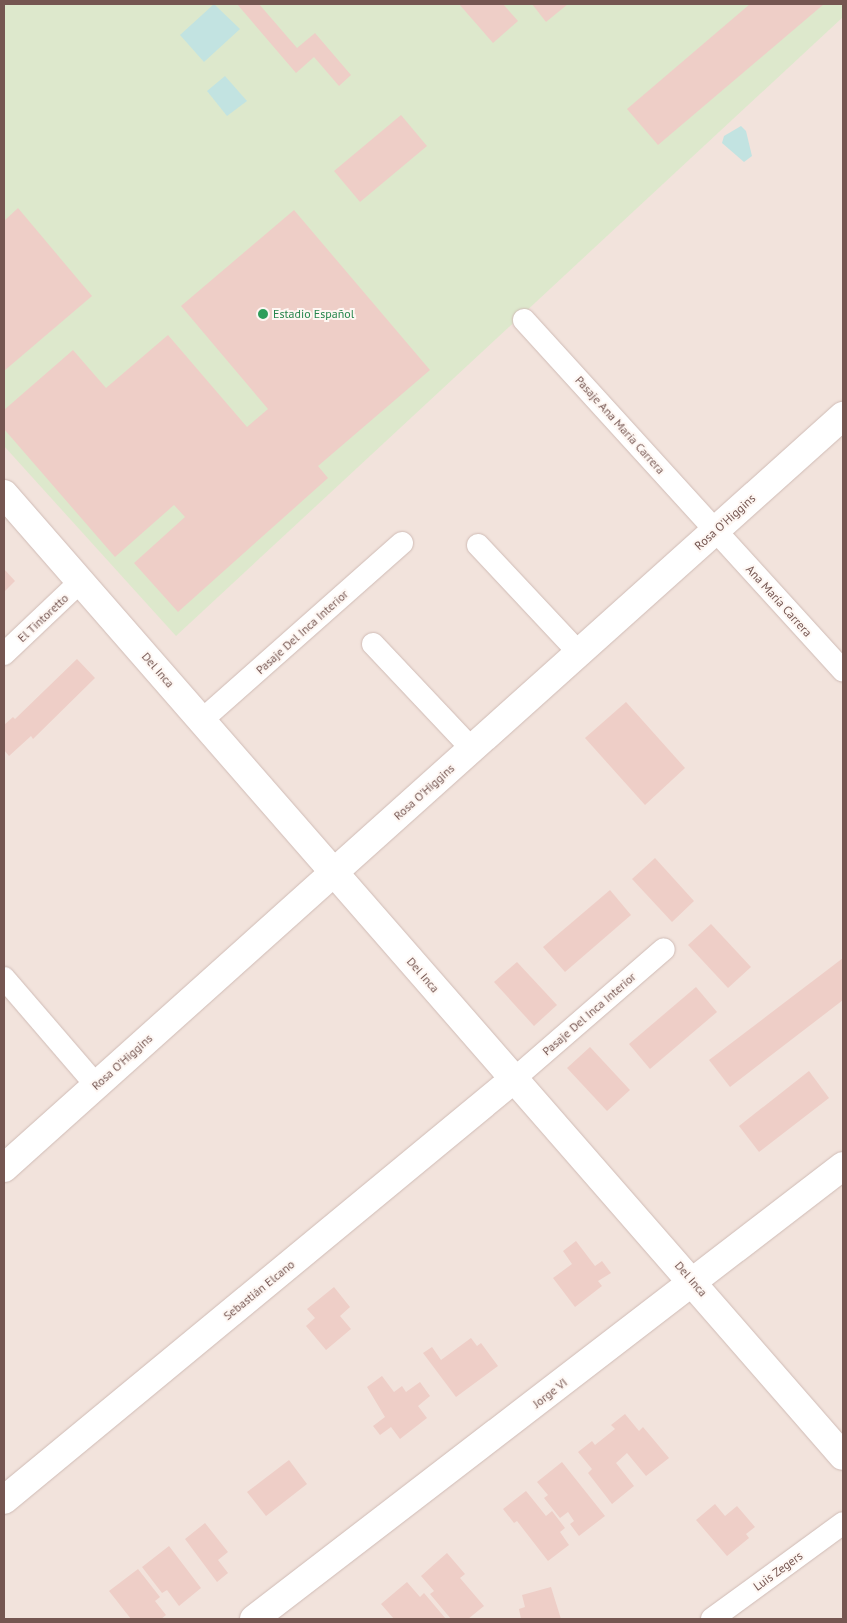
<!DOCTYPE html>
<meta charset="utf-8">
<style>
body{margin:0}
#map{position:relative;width:847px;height:1623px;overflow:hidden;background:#fbf2ed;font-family:"PT Sans",sans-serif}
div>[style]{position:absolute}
.residential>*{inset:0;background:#f2e3dc}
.green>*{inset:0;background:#dde8cc}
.water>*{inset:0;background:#c2e3e1}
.building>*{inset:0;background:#eecec7}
.roads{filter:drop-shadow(0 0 1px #cfbbb5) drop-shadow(0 0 1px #cfbbb5)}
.street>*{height:22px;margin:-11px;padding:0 11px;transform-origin:11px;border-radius:11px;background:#fff}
.secondary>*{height:28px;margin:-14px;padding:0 14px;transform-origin:14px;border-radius:14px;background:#fff}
.dots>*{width:14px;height:14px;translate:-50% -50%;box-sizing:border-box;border:2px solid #fef7f3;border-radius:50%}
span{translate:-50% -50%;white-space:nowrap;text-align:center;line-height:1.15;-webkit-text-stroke:4px #fef7f3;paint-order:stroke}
.leisure-label{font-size:12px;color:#27864d}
.left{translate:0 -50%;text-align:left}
.street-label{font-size:12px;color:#755651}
.frame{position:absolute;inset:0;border:5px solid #755651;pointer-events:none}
</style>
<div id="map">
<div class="residential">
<div style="clip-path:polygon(4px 4px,843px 4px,843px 1619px,4px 1619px)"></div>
</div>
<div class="green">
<div style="clip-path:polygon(4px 4px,843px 4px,843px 17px,176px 636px,4px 446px)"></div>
</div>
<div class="water">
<div style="clip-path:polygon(214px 4px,240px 29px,204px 62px,180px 35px)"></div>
<div style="clip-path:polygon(225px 76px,247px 101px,227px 116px,207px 91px)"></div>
<div style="clip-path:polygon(741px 126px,746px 131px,752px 156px,744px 162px,722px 143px,724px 136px)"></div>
</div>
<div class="building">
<div style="clip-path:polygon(237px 4px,259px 4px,297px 48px,315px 33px,351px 75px,339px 86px,314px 57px,296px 73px)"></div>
<div style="clip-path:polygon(459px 4px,503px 4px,518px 21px,493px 43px)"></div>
<div style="clip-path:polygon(532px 4px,568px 4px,546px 22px)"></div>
<div style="clip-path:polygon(750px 4px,824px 4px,658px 145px,627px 109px)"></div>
<div style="clip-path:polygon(401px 115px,427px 146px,360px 202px,334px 171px)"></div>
<div style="clip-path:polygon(18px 208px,92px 296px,4px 371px,4px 221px)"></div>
<div style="clip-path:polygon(294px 210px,430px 370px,318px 466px,328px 478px,178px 612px,134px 563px,185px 517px,174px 505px,115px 557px,4px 429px,4px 410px,73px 350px,106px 388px,168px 335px,247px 427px,268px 409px,181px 306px)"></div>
<div style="clip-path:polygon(4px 569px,15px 581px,4px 592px)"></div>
<div style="clip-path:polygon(77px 659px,95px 678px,33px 739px,31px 736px,9px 756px,4px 750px,4px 725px,13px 717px,15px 719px)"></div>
<div style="clip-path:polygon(626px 702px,685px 768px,645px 805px,585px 738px)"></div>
<div style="clip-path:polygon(655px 858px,694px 901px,672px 922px,632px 879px)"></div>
<div style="clip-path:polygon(610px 890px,631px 915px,565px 972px,543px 947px)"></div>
<div style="clip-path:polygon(711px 924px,751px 967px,728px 988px,688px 945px)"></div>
<div style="clip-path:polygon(843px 958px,843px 1000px,730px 1087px,709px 1060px)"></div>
<div style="clip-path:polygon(517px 962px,557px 1005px,534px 1026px,494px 982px)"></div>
<div style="clip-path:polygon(696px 987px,717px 1012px,650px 1069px,629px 1044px)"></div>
<div style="clip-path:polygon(590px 1047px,630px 1090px,607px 1111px,567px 1068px)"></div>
<div style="clip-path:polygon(809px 1071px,829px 1098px,759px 1152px,739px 1126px)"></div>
<div style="clip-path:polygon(576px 1241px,595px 1266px,602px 1261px,611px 1273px,598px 1281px,602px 1286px,575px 1307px,553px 1278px,572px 1264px,563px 1251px)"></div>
<div style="clip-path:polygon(334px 1287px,350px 1307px,340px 1316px,351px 1329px,326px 1350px,306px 1326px,315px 1318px,307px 1309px)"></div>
<div style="clip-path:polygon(471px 1338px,477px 1346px,481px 1343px,498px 1366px,456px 1397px,423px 1353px,432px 1347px,441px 1360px)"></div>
<div style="clip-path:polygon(382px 1376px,394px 1392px,402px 1386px,406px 1392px,420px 1382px,430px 1396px,418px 1406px,427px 1418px,400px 1439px,391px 1427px,380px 1435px,373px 1426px,385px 1417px,367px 1387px)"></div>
<div style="clip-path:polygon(625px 1414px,639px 1431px,643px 1427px,669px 1458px,646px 1476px,627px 1453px,616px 1463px,634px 1486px,612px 1504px,588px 1473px,592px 1469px,578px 1452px,592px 1441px,595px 1445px,615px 1429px,611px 1425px)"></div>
<div style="clip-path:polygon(289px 1460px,307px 1484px,266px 1516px,247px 1492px)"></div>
<div style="clip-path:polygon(562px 1462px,605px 1516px,579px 1536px,570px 1524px,574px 1521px,568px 1512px,560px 1518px,544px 1498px,548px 1495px,537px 1482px)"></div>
<div style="clip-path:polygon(526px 1491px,546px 1516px,552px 1511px,565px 1528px,560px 1532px,569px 1545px,548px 1561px,517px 1521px,514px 1523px,503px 1509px)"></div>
<div style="clip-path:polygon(715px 1504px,725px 1516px,737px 1506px,755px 1527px,746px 1534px,749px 1538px,727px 1556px,696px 1520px)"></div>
<div style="clip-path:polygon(205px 1523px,228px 1552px,218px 1560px,228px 1573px,217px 1582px,185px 1539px)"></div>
<div style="clip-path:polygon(169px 1546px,201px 1588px,179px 1606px,167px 1590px,162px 1593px,142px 1567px)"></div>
<div style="clip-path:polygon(447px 1553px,465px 1574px,460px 1578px,484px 1606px,468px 1619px,451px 1619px,430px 1594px,434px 1591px,421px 1576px)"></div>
<div style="clip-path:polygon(138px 1569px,160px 1597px,155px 1601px,166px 1615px,161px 1619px,131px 1619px,109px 1591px)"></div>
<div style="clip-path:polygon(407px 1582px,420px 1597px,424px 1593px,446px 1619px,394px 1619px,381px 1604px)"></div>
<div style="clip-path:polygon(551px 1587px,561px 1619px,521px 1619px,519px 1609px,525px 1607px,522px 1595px)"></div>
</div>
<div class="roads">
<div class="street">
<div style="left:524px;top:320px;width:474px;rotate:47.7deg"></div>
<div style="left:478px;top:545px;width:148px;rotate:46.9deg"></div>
<div style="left:373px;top:644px;width:144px;rotate:46.7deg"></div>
<div style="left:4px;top:654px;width:106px;rotate:-43.5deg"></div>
<div style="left:202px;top:720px;width:267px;rotate:-41.5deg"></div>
<div style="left:4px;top:978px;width:141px;rotate:49.3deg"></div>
<div style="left:514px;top:1079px;width:198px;rotate:-40.9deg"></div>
<div style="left:712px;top:1619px;width:162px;rotate:-36.2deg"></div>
</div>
<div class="secondary">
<div style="left:4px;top:494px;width:1276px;rotate:48.91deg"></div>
<div style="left:4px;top:1168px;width:1127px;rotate:-41.87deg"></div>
<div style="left:4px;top:1500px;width:661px;rotate:-39.54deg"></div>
<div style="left:254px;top:1619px;width:743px;rotate:-37.56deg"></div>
</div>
</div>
<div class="dots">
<div style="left:263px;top:314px;background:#2e9e5b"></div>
</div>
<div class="leisure-label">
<span class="left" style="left:273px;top:314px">Estadio Español</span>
</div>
<div class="street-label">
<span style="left:620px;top:425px;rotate:48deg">Pasaje Ana María Carrera</span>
<span style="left:725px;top:522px;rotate:-42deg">Rosa O'Higgins</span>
<span style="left:779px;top:601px;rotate:48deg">Ana María Carrera</span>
<span style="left:43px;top:618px;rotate:-43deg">El Tintoretto</span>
<span style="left:302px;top:632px;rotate:-42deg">Pasaje Del Inca Interior</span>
<span style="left:158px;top:670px;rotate:49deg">Del Inca</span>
<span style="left:424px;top:792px;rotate:-42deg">Rosa O'Higgins</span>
<span style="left:423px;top:975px;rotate:49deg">Del Inca</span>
<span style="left:589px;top:1014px;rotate:-41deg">Pasaje Del Inca Interior</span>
<span style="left:122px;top:1062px;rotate:-42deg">Rosa O'Higgins</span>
<span style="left:691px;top:1279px;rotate:49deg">Del Inca</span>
<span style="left:259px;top:1290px;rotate:-39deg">Sebastián Elcano</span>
<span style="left:550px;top:1393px;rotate:-38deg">Jorge VI</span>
<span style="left:778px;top:1571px;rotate:-36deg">Luis Zegers</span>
</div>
<div class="frame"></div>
</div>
